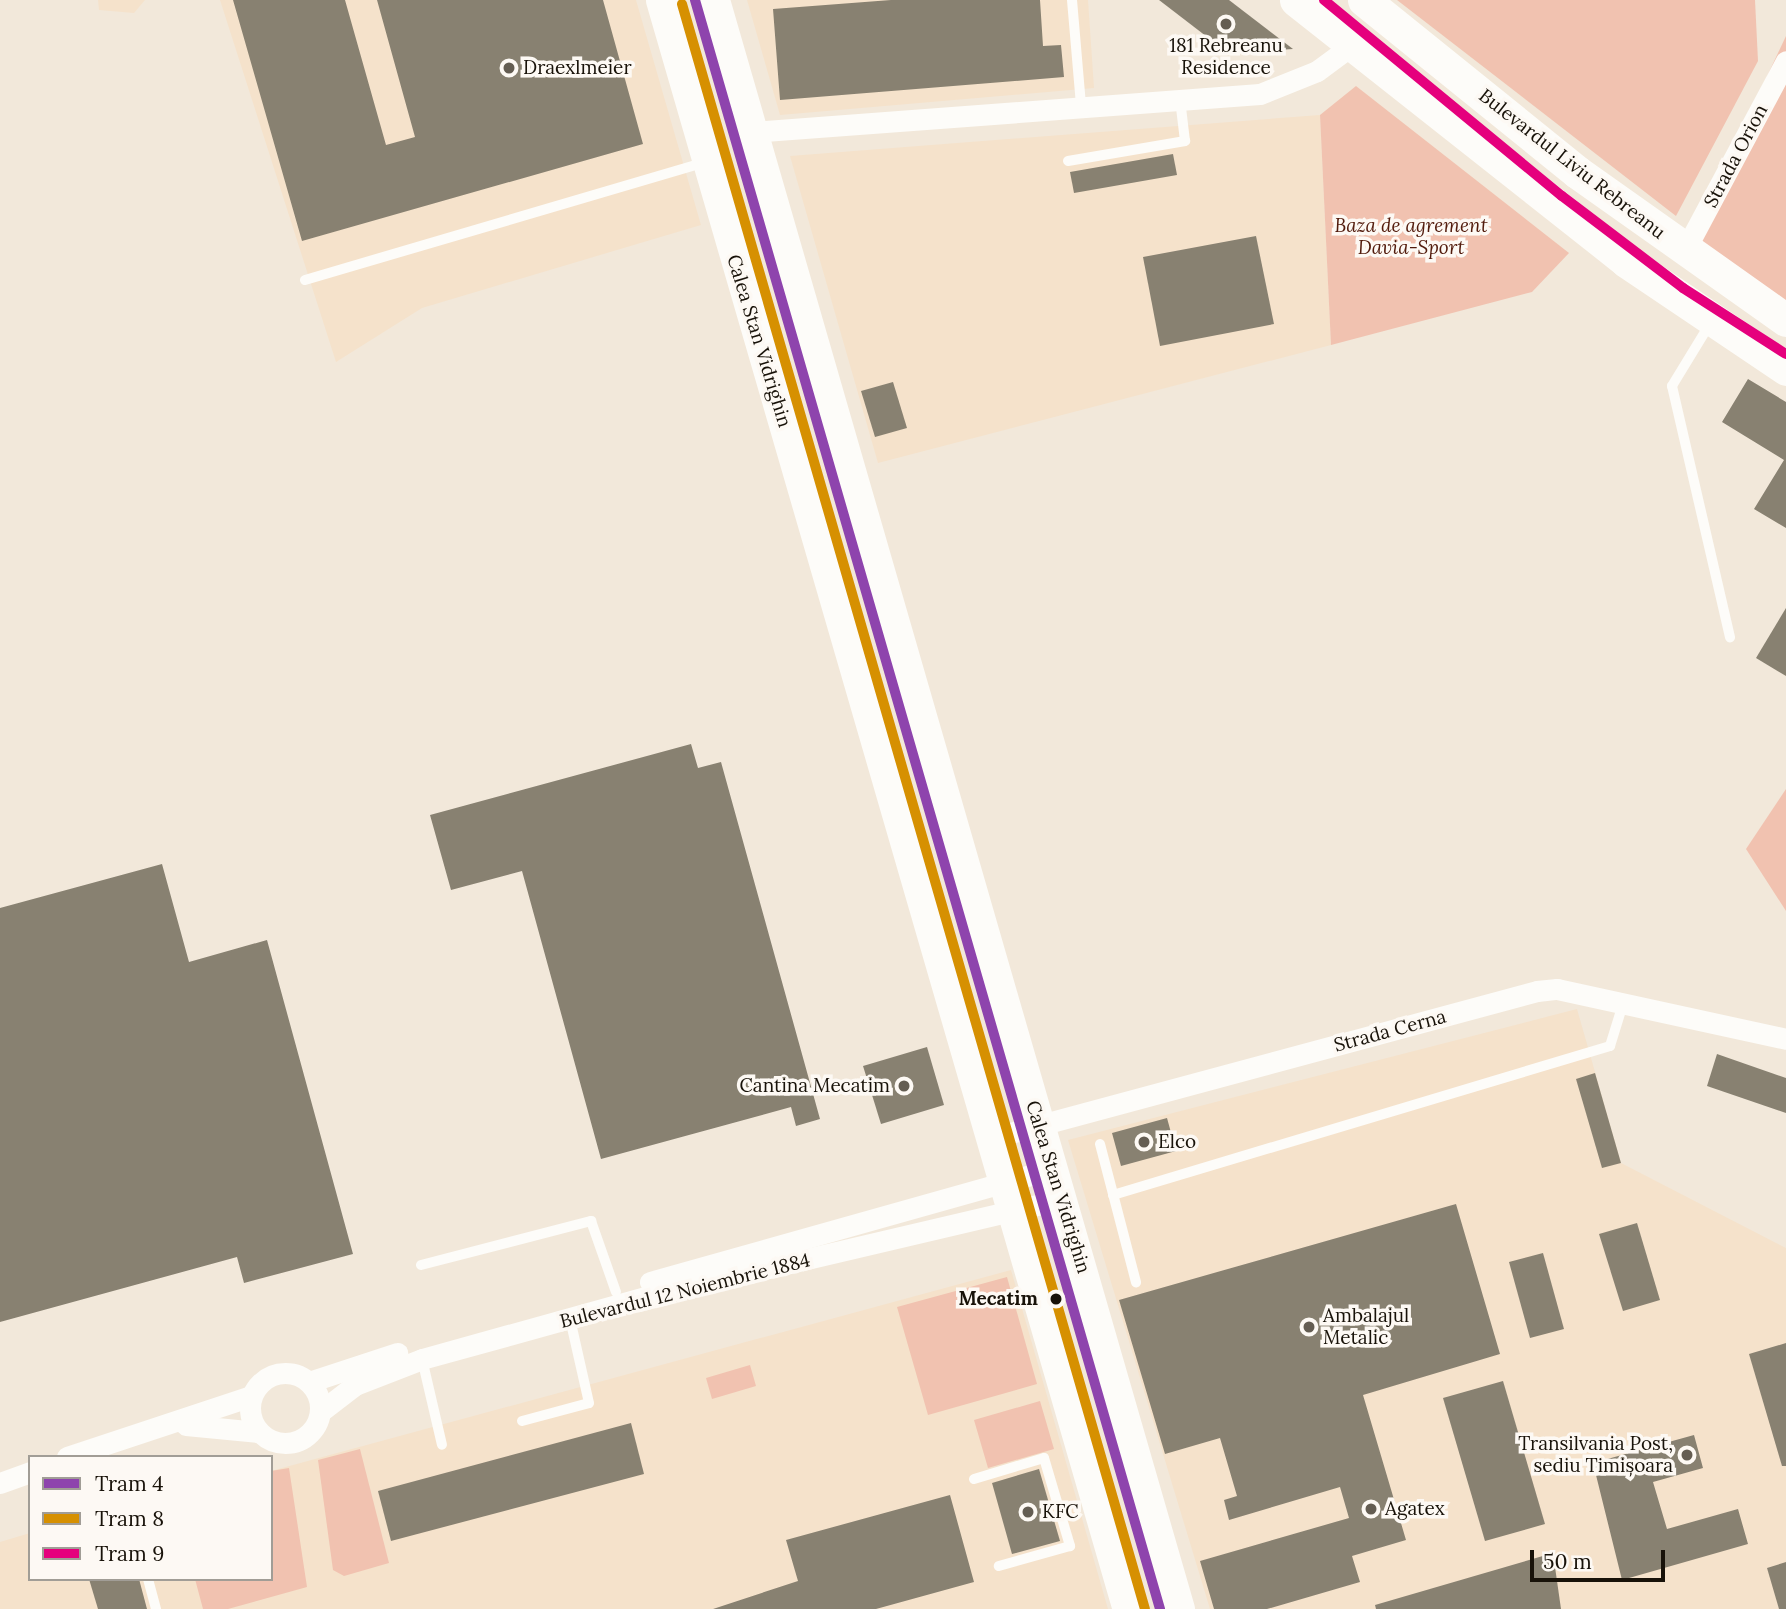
<!DOCTYPE html>
<meta charset="utf-8">
<style>
body{margin:0}
#map{position:relative;width:1786px;height:1609px;overflow:hidden;background:#f2e8da;font-family:Lora,serif}
div>[style]{position:absolute}
.built>*{inset:0;background:#f5e2cb}
.green>*{inset:0;background:#f1c2b0}
.building>*{inset:0;background:#888171}
.service>*{height:10px;margin:-5px;padding:0 5px;transform-origin:5px;border-radius:5px;background:#fdfcf9}
.minor>*{height:21px;margin:-10.5px;padding:0 10.5px;transform-origin:10.5px;border-radius:10.5px;background:#fdfcf9}
.minor>.ring{margin:-10.5px;padding:0;box-sizing:content-box;background:none;border:21px solid #fdfcf9;border-radius:50%}
.primary>*{height:33px;margin:-16.5px;padding:0 16.5px;transform-origin:16.5px;border-radius:16.5px;background:#fdfcf9}
.tram-1>*{height:10px;margin:-5px;padding:0 5px;transform-origin:5px;border-radius:5px;background:#8e44ad}
.tram-2>*{height:10px;margin:-5px;padding:0 5px;transform-origin:5px;border-radius:5px;background:#d69001}
.tram-3>*{height:10px;margin:-5px;padding:0 5px;transform-origin:5px;border-radius:5px;background:#e5007d}
.dots>*{width:19px;height:19px;translate:-50% -50%;box-sizing:border-box;border:4px solid #fdf9f4;border-radius:50%}
span{translate:-50% -50%;white-space:nowrap;text-align:center;line-height:1.15;-webkit-text-stroke:7px #fdf9f4;paint-order:stroke}
.poi-label{font-size:19px;color:#181209}
.left{translate:0 -50%;text-align:left}
.right{translate:-100% -50%;text-align:right}
.street-label{font-size:19px;color:#181209}
.park-label{font-size:19px;color:#521b0c;font-style:italic}
.stop-label{font-size:19px;color:#181209;font-weight:700}
.legend{position:absolute;left:28px;top:1455px;width:245px;height:126px;box-sizing:border-box;background:#fdf9f4;border:2px solid #a19d96;margin:0;padding:9px 12px;list-style:none;font-size:21px;color:#181209}
.legend li{display:flex;align-items:center;gap:14px;height:35px}
.legend b{width:35px;border:2px solid #a19d96}
.scale{position:absolute;left:1530px;top:1550px;width:135px;height:32px;box-sizing:border-box;border:4px solid #181209;border-top:0;padding-left:9px;font-size:21px;line-height:24px;white-space:nowrap;color:#181209;-webkit-text-stroke:5px #fdf9f4;paint-order:stroke}
</style>
<div id="map">
<div class="built">
<div style="clip-path:polygon(98px 0,145px 0,134px 13px,99px 10px)"></div>
<div style="clip-path:polygon(220px 0,636px 0,701px 225px,422px 308px,336px 362px)"></div>
<div style="clip-path:polygon(747px 0,1088px 0,1094px 88px,780px 115px)"></div>
<div style="clip-path:polygon(1320px 115px,1331px 345px,878px 463px,790px 156px)"></div>
<div style="clip-path:polygon(1577px 1009px,1621px 1163px,1786px 1248px,1786px 1609px,1210px 1609px,1068px 1140px)"></div>
<div style="clip-path:polygon(1011px 1270px,1108px 1609px,0 1609px,0 1542px,30px 1533px,30px 1579px,271px 1579px,271px 1471px)"></div>
</div>
<div class="green">
<div style="clip-path:polygon(1397px 0,1755px 0,1758px 61px,1676px 216px)"></div>
<div style="clip-path:polygon(1786px 36px,1786px 305px,1685px 250px)"></div>
<div style="clip-path:polygon(1356px 86px,1569px 253px,1532px 292px,1331px 345px,1320px 115px)"></div>
<div style="clip-path:polygon(1786px 789px,1786px 911px,1746px 849px)"></div>
<div style="clip-path:polygon(1007px 1277px,1037px 1384px,928px 1415px,897px 1307px)"></div>
<div style="clip-path:polygon(750px 1365px,756px 1386px,712px 1399px,706px 1378px)"></div>
<div style="clip-path:polygon(1040px 1401px,1054px 1449px,988px 1468px,974px 1420px)"></div>
<div style="clip-path:polygon(360px 1449px,389px 1563px,344px 1576px,333px 1570px,318px 1460px)"></div>
<div style="clip-path:polygon(289px 1468px,307px 1587px,228px 1609px,203px 1609px,195px 1579px,271px 1579px,271px 1471px)"></div>
</div>
<div class="building">
<div style="clip-path:polygon(233px 0,345px 0,386px 145px,415px 137px,377px 0,603px 0,643px 144px,302px 241px)"></div>
<div style="clip-path:polygon(891px 0,1040px 0,1043px 46px,1061px 45px,1064px 77px,780px 100px,773px 9px)"></div>
<div style="clip-path:polygon(1159px 0,1229px 0,1293px 49px,1228px 53px)"></div>
<div style="clip-path:polygon(1173px 154px,1177px 175px,1074px 193px,1070px 172px)"></div>
<div style="clip-path:polygon(1256px 236px,1274px 324px,1160px 346px,1143px 257px)"></div>
<div style="clip-path:polygon(1748px 379px,1786px 402px,1786px 528px,1754px 509px,1784px 460px,1722px 422px)"></div>
<div style="clip-path:polygon(893px 382px,907px 428px,875px 437px,861px 391px)"></div>
<div style="clip-path:polygon(1786px 608px,1786px 676px,1756px 658px)"></div>
<div style="clip-path:polygon(691px 744px,698px 768px,721px 762px,820px 1119px,796px 1126px,791px 1107px,601px 1159px,522px 871px,451px 890px,430px 815px)"></div>
<div style="clip-path:polygon(162px 864px,189px 962px,267px 940px,353px 1254px,244px 1283px,237px 1257px,0 1322px,0 908px)"></div>
<div style="clip-path:polygon(927px 1047px,944px 1105px,881px 1124px,863px 1066px)"></div>
<div style="clip-path:polygon(1717px 1054px,1786px 1078px,1786px 1113px,1707px 1086px)"></div>
<div style="clip-path:polygon(1595px 1073px,1621px 1163px,1602px 1168px,1576px 1079px)"></div>
<div style="clip-path:polygon(1167px 1118px,1176px 1151px,1121px 1166px,1112px 1133px)"></div>
<div style="clip-path:polygon(1456px 1204px,1500px 1354px,1363px 1395px,1406px 1540px,1352px 1556px,1360px 1582px,1267px 1609px,1214px 1609px,1200px 1561px,1349px 1518px,1340px 1487px,1229px 1520px,1224px 1500px,1237px 1496px,1220px 1438px,1165px 1454px,1119px 1300px)"></div>
<div style="clip-path:polygon(1637px 1223px,1660px 1300px,1623px 1311px,1599px 1234px)"></div>
<div style="clip-path:polygon(1543px 1253px,1564px 1329px,1530px 1338px,1509px 1262px)"></div>
<div style="clip-path:polygon(1786px 1343px,1786px 1466px,1782px 1466px,1749px 1354px)"></div>
<div style="clip-path:polygon(1503px 1381px,1545px 1524px,1485px 1541px,1443px 1398px)"></div>
<div style="clip-path:polygon(631px 1423px,644px 1474px,391px 1541px,378px 1491px)"></div>
<div style="clip-path:polygon(1694px 1435px,1703px 1468px,1653px 1482px,1667px 1529px,1738px 1509px,1748px 1544px,1622px 1580px,1593px 1463px)"></div>
<div style="clip-path:polygon(1039px 1469px,1060px 1541px,1012px 1554px,992px 1483px)"></div>
<div style="clip-path:polygon(950px 1495px,974px 1582px,876px 1609px,713px 1609px,798px 1581px,786px 1540px)"></div>
<div style="clip-path:polygon(1553px 1553px,1561px 1609px,1376px 1609px,1375px 1605px)"></div>
<div style="clip-path:polygon(1786px 1562px,1786px 1609px,1779px 1609px,1767px 1568px)"></div>
<div style="clip-path:polygon(89px 1579px,139px 1579px,147px 1609px,98px 1609px)"></div>
</div>
<div class="service">
<div style="left:1072px;top:0;width:106px;rotate:85.1deg"></div>
<div style="left:1068px;top:161px;width:119px;rotate:-9.7deg"></div>
<div style="left:1185px;top:141px;width:42px;rotate:-96.8deg"></div>
<div style="left:305px;top:280px;width:417px;rotate:-16.4deg"></div>
<div style="left:1711px;top:322px;width:75px;rotate:121.4deg"></div>
<div style="left:1672px;top:386px;width:258px;rotate:77deg"></div>
<div style="left:1100px;top:1144px;width:143px;rotate:75.4deg"></div>
<div style="left:1113px;top:1195px;width:519px;rotate:-16.69deg"></div>
<div style="left:1610px;top:1046px;width:44px;rotate:-72.8deg"></div>
<div style="left:421px;top:1265px;width:176px;rotate:-14.5deg"></div>
<div style="left:591px;top:1221px;width:75px;rotate:70.6deg"></div>
<div style="left:422px;top:1359px;width:88px;rotate:76.9deg"></div>
<div style="left:522px;top:1421px;width:69px;rotate:-15deg"></div>
<div style="left:589px;top:1403px;width:86px;rotate:-102.7deg"></div>
<div style="left:974px;top:1479px;width:73px;rotate:-16.7deg"></div>
<div style="left:1044px;top:1458px;width:92px;rotate:73.5deg"></div>
<div style="left:1070px;top:1546px;width:74px;rotate:164.3deg"></div>
<div style="left:148px;top:1579px;width:31px;rotate:75deg"></div>
</div>
<div class="minor">
<div style="left:752px;top:132px;width:509px;rotate:-4.28deg"></div>
<div style="left:1260px;top:94px;width:61px;rotate:-22deg"></div>
<div style="left:1317px;top:71px;width:47px;rotate:-36.4deg"></div>
<div style="left:1685px;top:250px;width:214px;rotate:-61.9deg"></div>
<div style="left:996px;top:1137px;width:560px;rotate:-15.1deg"></div>
<div style="left:1537px;top:991px;width:20px;rotate:-6deg"></div>
<div style="left:1557px;top:989px;width:234px;rotate:12.3deg"></div>
<div style="left:650px;top:1282px;width:419px;rotate:-15.7deg"></div>
<div class="ring" style="left:250px;top:1373px;width:49px;height:49px"></div>
<div style="left:309px;top:1382px;width:93px;rotate:-18.2deg"></div>
<div style="left:320px;top:1412px;width:44px;rotate:-37.6deg"></div>
<div style="left:355px;top:1385px;width:72px;rotate:-21.2deg"></div>
<div style="left:422px;top:1359px;width:236px;rotate:-15.5deg"></div>
<div style="left:649px;top:1296px;width:424px;rotate:-13.2deg"></div>
<div style="left:186px;top:1425px;width:72px;rotate:5.6deg"></div>
<div style="left:67px;top:1457px;width:194px;rotate:-18.3deg"></div>
<div style="left:0;top:1483px;width:32px;rotate:-20deg"></div>
</div>
<div class="primary">
<div style="left:662px;top:0;width:1675px;rotate:73.82deg"></div>
<div style="left:713px;top:0;width:1675px;rotate:73.88deg"></div>
<div style="left:1296px;top:0;width:421px;rotate:38.3deg"></div>
<div style="left:1626px;top:261px;width:193px;rotate:34deg"></div>
<div style="left:1364px;top:0;width:274px;rotate:38.9deg"></div>
<div style="left:1577px;top:172px;width:256px;rotate:35.3deg"></div>
</div>
<div class="tram-1">
<div style="left:695px;top:0;width:1675px;rotate:73.88deg"></div>
</div>
<div class="tram-2">
<div style="left:682px;top:4px;width:1670px;rotate:73.91deg"></div>
</div>
<div class="tram-3">
<div style="left:1324px;top:0;width:308px;rotate:39.5deg"></div>
<div style="left:1562px;top:196px;width:152px;rotate:37.2deg"></div>
<div style="left:1683px;top:288px;width:122px;rotate:32.7deg"></div>
</div>
<div class="dots">
<div style="left:1226px;top:24px;background:#645d52"></div>
<div style="left:509px;top:68px;background:#645d52"></div>
<div style="left:904px;top:1086px;background:#645d52"></div>
<div style="left:1144px;top:1142px;background:#645d52"></div>
<div style="left:1056px;top:1299px;background:#181209"></div>
<div style="left:1309px;top:1327px;background:#645d52"></div>
<div style="left:1687px;top:1455px;background:#645d52"></div>
<div style="left:1371px;top:1509px;background:#645d52"></div>
<div style="left:1028px;top:1512px;background:#645d52"></div>
</div>
<div class="poi-label">
<span style="left:1226px;top:57px">181 Rebreanu<br>Residence</span>
<span class="left" style="left:523px;top:68px">Draexlmeier</span>
<span class="right" style="left:890px;top:1086px">Cantina Mecatim</span>
<span class="left" style="left:1158px;top:1142px">Elco</span>
<span class="left" style="left:1323px;top:1327px">Ambalajul<br>Metalic</span>
<span class="right" style="left:1673px;top:1455px">Transilvania Post,<br>sediu Timișoara</span>
<span class="left" style="left:1385px;top:1509px">Agatex</span>
<span class="left" style="left:1042px;top:1512px">KFC</span>
</div>
<div class="street-label">
<span style="left:1736px;top:156px;rotate:-62deg">Strada Orion</span>
<span style="left:1572px;top:164px;rotate:38deg">Bulevardul Liviu Rebreanu</span>
<span style="left:759px;top:341px;rotate:73deg">Calea Stan Vidrighin</span>
<span style="left:1390px;top:1031px;rotate:-15deg">Strada Cerna</span>
<span style="left:1058px;top:1187px;rotate:73deg">Calea Stan Vidrighin</span>
<span style="left:685px;top:1291px;rotate:-14deg">Bulevardul 12 Noiembrie 1884</span>
</div>
<div class="park-label">
<span style="left:1411px;top:237px">Baza de agrement<br>Davia-Sport</span>
</div>
<div class="stop-label">
<span class="right" style="left:1038px;top:1299px">Mecatim</span>
</div>
<ul class="legend">
<li><b style="height:9px;background:#8e44ad"></b>Tram 4</li>
<li><b style="height:9px;background:#d69001"></b>Tram 8</li>
<li><b style="height:9px;background:#e5007d"></b>Tram 9</li>
</ul>
<div class="scale">50 m</div>
</div>
